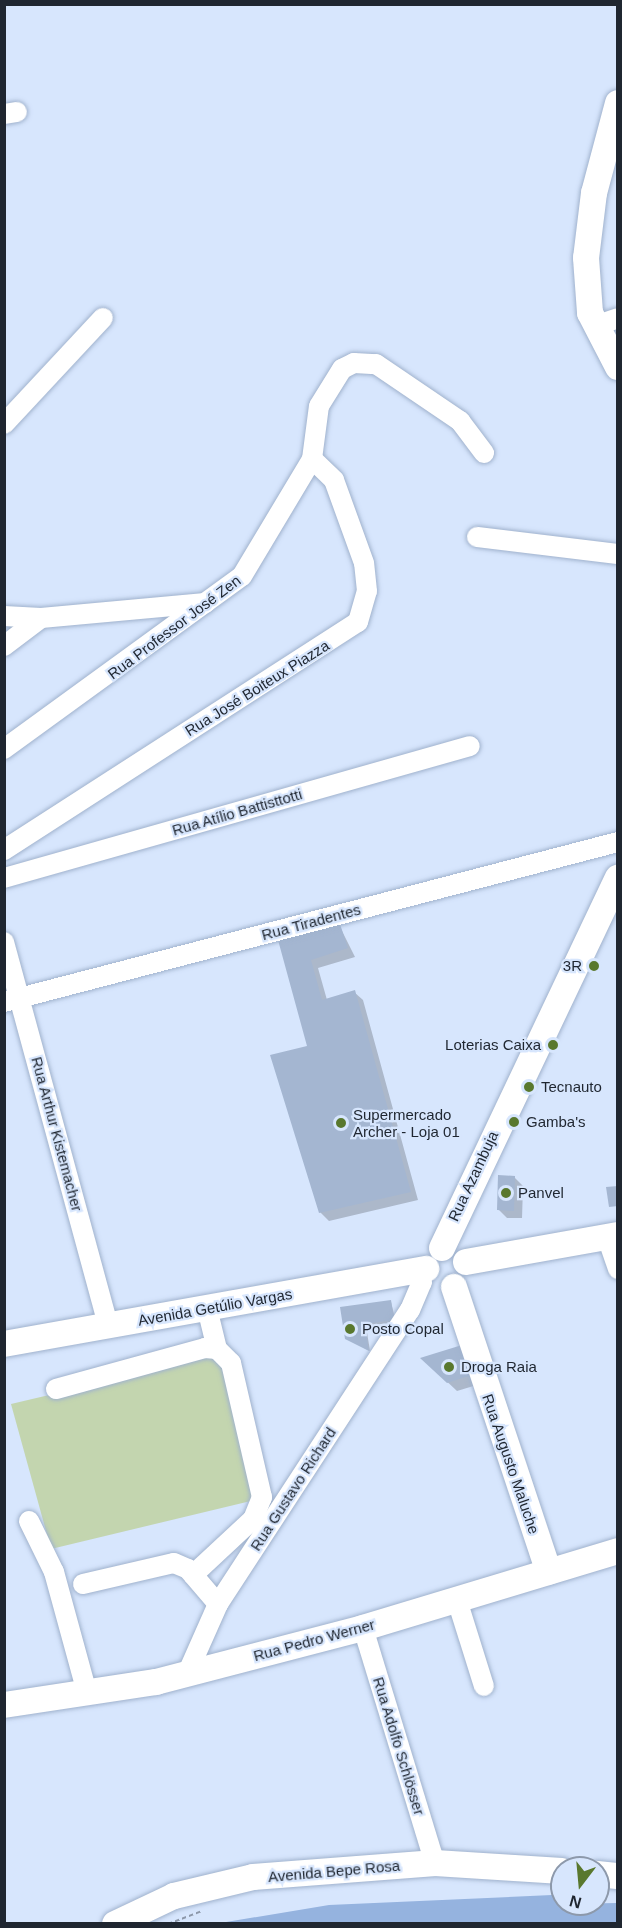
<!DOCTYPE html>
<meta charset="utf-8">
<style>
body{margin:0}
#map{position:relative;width:622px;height:1928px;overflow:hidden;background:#d7e6fd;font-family:Arial,sans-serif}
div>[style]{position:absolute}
.green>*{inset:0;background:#c3d5af}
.water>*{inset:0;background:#95b3df}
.shadow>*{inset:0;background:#0003}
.building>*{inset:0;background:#a4b6d1}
.path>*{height:2px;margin-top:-1px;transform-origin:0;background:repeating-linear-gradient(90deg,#8d98aa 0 4.5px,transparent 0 7.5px)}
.roads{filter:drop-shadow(0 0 2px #a0b2cd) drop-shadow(0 0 2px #a0b2cd)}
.minor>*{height:20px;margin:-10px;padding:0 10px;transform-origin:10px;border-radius:10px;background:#fff}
.major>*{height:26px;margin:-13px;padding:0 13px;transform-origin:13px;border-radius:13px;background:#fff}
.dots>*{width:16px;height:16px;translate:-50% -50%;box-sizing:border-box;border:3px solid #d7e6fd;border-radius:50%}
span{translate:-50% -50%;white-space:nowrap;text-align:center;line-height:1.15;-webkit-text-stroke:4.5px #d7e6fd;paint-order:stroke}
.street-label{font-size:15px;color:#1f2630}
.poi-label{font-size:15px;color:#1f2630}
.right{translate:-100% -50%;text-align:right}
.left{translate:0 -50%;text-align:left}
.frame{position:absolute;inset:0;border:6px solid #1f2630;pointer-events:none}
.north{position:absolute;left:550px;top:1856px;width:60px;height:60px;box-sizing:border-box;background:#d7e6fd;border:2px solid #8d99ab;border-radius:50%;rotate:196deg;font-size:16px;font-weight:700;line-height:24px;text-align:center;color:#1f2630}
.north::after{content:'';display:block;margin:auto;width:21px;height:27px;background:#59782e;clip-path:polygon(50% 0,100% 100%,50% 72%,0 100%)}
</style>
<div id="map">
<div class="green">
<div style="clip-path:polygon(223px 1354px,259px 1499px,51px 1549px,11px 1404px)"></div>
</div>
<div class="water">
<div style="clip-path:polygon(552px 1895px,562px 1896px,562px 1904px,617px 1903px,617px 1923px,220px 1923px,329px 1905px)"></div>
</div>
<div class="shadow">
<div style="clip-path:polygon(339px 925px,355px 957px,318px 968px,327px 1000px,354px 992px,363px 1000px,418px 1200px,329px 1221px,320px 1212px,309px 1047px,280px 941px)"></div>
<div style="clip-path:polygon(514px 1177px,523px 1186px,522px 1218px,507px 1218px,498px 1209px)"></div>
<div style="clip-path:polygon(391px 1302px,396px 1322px,366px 1326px,370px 1351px,346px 1338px)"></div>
<div style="clip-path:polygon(462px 1346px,480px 1384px,457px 1391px,423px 1359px)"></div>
</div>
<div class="building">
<div style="clip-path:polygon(340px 924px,348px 948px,311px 960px,322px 1000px,355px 990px,411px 1192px,319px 1213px,270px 1055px,307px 1046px,278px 940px)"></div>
<div style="clip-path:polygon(498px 1175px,515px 1176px,514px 1211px,497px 1210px)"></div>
<div style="clip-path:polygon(618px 1186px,618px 1206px,609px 1207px,606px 1187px)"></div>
<div style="clip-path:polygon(391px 1300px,394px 1320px,365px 1324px,369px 1351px,345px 1339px,340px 1307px)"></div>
<div style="clip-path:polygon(462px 1345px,472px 1375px,447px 1383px,420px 1358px)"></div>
</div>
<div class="path">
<div style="left:168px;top:1924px;width:36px;rotate:-21deg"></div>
</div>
<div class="roads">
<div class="minor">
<div style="left:4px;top:114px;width:13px;rotate:-9deg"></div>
<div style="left:595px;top:326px;width:24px;rotate:-19deg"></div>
<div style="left:4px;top:424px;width:145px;rotate:-47deg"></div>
<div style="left:477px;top:537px;width:142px;rotate:6.9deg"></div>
<div style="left:4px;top:616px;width:37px;rotate:3deg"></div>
<div style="left:4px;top:646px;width:46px;rotate:-37.1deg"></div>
<div style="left:41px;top:618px;width:165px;rotate:-5.2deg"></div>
<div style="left:4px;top:749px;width:294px;rotate:-36deg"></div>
<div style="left:242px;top:576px;width:136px;rotate:-59.1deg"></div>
<div style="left:312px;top:459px;width:53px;rotate:-82.5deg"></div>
<div style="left:319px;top:406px;width:44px;rotate:-58.1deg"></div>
<div style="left:342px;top:369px;width:13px;rotate:-27deg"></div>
<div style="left:354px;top:363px;width:22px;rotate:3deg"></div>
<div style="left:376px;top:364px;width:102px;rotate:34.2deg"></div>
<div style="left:460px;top:421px;width:40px;rotate:53deg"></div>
<div style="left:4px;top:850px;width:421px;rotate:-32.8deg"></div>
<div style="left:358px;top:622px;width:32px;rotate:-74deg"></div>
<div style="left:367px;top:591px;width:28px;rotate:-96deg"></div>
<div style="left:364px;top:563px;width:88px;rotate:-109.9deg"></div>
<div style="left:334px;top:480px;width:30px;rotate:-136deg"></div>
<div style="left:4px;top:878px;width:484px;rotate:-15.8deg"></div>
<div style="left:4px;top:942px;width:398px;rotate:74.8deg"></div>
<div style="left:4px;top:1002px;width:635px;rotate:-14.61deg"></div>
<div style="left:607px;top:1237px;width:34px;rotate:71deg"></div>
<div style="left:207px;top:1308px;width:42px;rotate:76.3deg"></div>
<div style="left:56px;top:1389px;width:155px;rotate:-15.4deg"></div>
<div style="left:205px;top:1348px;width:12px;rotate:5deg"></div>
<div style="left:217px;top:1349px;width:20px;rotate:45deg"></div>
<div style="left:231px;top:1363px;width:138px;rotate:77deg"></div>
<div style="left:262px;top:1497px;width:24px;rotate:112deg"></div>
<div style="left:253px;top:1519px;width:82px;rotate:137deg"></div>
<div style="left:29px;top:1521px;width:57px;rotate:63.9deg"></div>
<div style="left:54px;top:1572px;width:125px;rotate:74.7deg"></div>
<div style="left:83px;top:1584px;width:93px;rotate:-13deg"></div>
<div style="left:174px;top:1563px;width:15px;rotate:23deg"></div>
<div style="left:188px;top:1569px;width:46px;rotate:49.4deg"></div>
<div style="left:457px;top:1600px;width:90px;rotate:72.6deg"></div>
<div style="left:363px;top:1628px;width:246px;rotate:73deg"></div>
<div style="left:187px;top:1674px;width:77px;rotate:-66.1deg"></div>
<div style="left:218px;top:1604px;width:351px;rotate:-56.9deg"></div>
<div style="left:410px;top:1310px;width:30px;rotate:-67deg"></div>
<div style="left:422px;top:1282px;width:13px;rotate:-129deg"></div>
</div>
<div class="major">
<div style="left:618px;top:103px;width:93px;rotate:104.9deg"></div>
<div style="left:594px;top:193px;width:65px;rotate:97deg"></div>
<div style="left:586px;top:258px;width:55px;rotate:85.8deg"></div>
<div style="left:590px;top:313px;width:61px;rotate:62.6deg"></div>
<div style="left:442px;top:1248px;width:410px;rotate:-64.6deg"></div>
<div style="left:466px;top:1262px;width:154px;rotate:-10.1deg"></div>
<div style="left:454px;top:1287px;width:300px;rotate:71.6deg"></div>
<div style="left:4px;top:1344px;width:429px;rotate:-10.1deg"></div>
<div style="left:4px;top:1705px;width:154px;rotate:-8.6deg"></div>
<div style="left:156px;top:1682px;width:214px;rotate:-14.6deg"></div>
<div style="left:363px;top:1628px;width:266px;rotate:-16.8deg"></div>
<div style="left:598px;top:1874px;width:20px;rotate:6deg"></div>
<div style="left:115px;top:1924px;width:65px;rotate:-25.4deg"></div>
<div style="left:174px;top:1896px;width:81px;rotate:-13.5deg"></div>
<div style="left:253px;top:1877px;width:183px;rotate:-4.4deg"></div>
<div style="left:435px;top:1863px;width:127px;rotate:3.6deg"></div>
</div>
</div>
<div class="dots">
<div style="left:594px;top:966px;background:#59782e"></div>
<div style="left:553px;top:1045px;background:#59782e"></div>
<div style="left:529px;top:1087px;background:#59782e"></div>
<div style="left:514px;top:1122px;background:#59782e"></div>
<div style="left:341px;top:1123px;background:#59782e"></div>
<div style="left:506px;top:1193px;background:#59782e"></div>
<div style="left:350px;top:1329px;background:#59782e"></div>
<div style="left:449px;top:1367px;background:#59782e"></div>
</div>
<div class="street-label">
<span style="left:174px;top:627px;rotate:-37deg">Rua Professor José Zen</span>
<span style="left:257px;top:688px;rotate:-32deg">Rua José Boiteux Piazza</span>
<span style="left:237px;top:812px;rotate:-16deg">Rua Atílio Battisttotti</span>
<span style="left:311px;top:922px;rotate:-15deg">Rua Tiradentes</span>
<span style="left:57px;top:1134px;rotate:75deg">Rua Arthur Kistemacher</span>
<span style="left:473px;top:1176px;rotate:-65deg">Rua Azambuja</span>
<span style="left:215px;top:1307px;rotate:-10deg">Avenida Getúlio Vargas</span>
<span style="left:511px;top:1464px;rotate:71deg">Rua Augusto Maluche</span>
<span style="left:293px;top:1489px;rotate:-57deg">Rua Gustavo Richard</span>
<span style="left:314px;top:1640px;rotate:-15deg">Rua Pedro Werner</span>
<span style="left:399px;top:1746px;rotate:73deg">Rua Adolfo Schlösser</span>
<span style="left:334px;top:1871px;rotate:-5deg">Avenida Bepe Rosa</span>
</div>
<div class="poi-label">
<span class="right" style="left:582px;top:966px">3R</span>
<span class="right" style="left:541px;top:1045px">Loterias Caixa</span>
<span class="left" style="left:541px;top:1087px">Tecnauto</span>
<span class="left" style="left:353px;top:1123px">Supermercado<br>Archer - Loja 01</span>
<span class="left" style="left:526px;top:1122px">Gamba's</span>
<span class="left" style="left:518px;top:1193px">Panvel</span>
<span class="left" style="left:362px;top:1329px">Posto Copal</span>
<span class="left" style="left:461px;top:1367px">Droga Raia</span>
</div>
<div class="frame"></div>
<div class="north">N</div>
</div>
